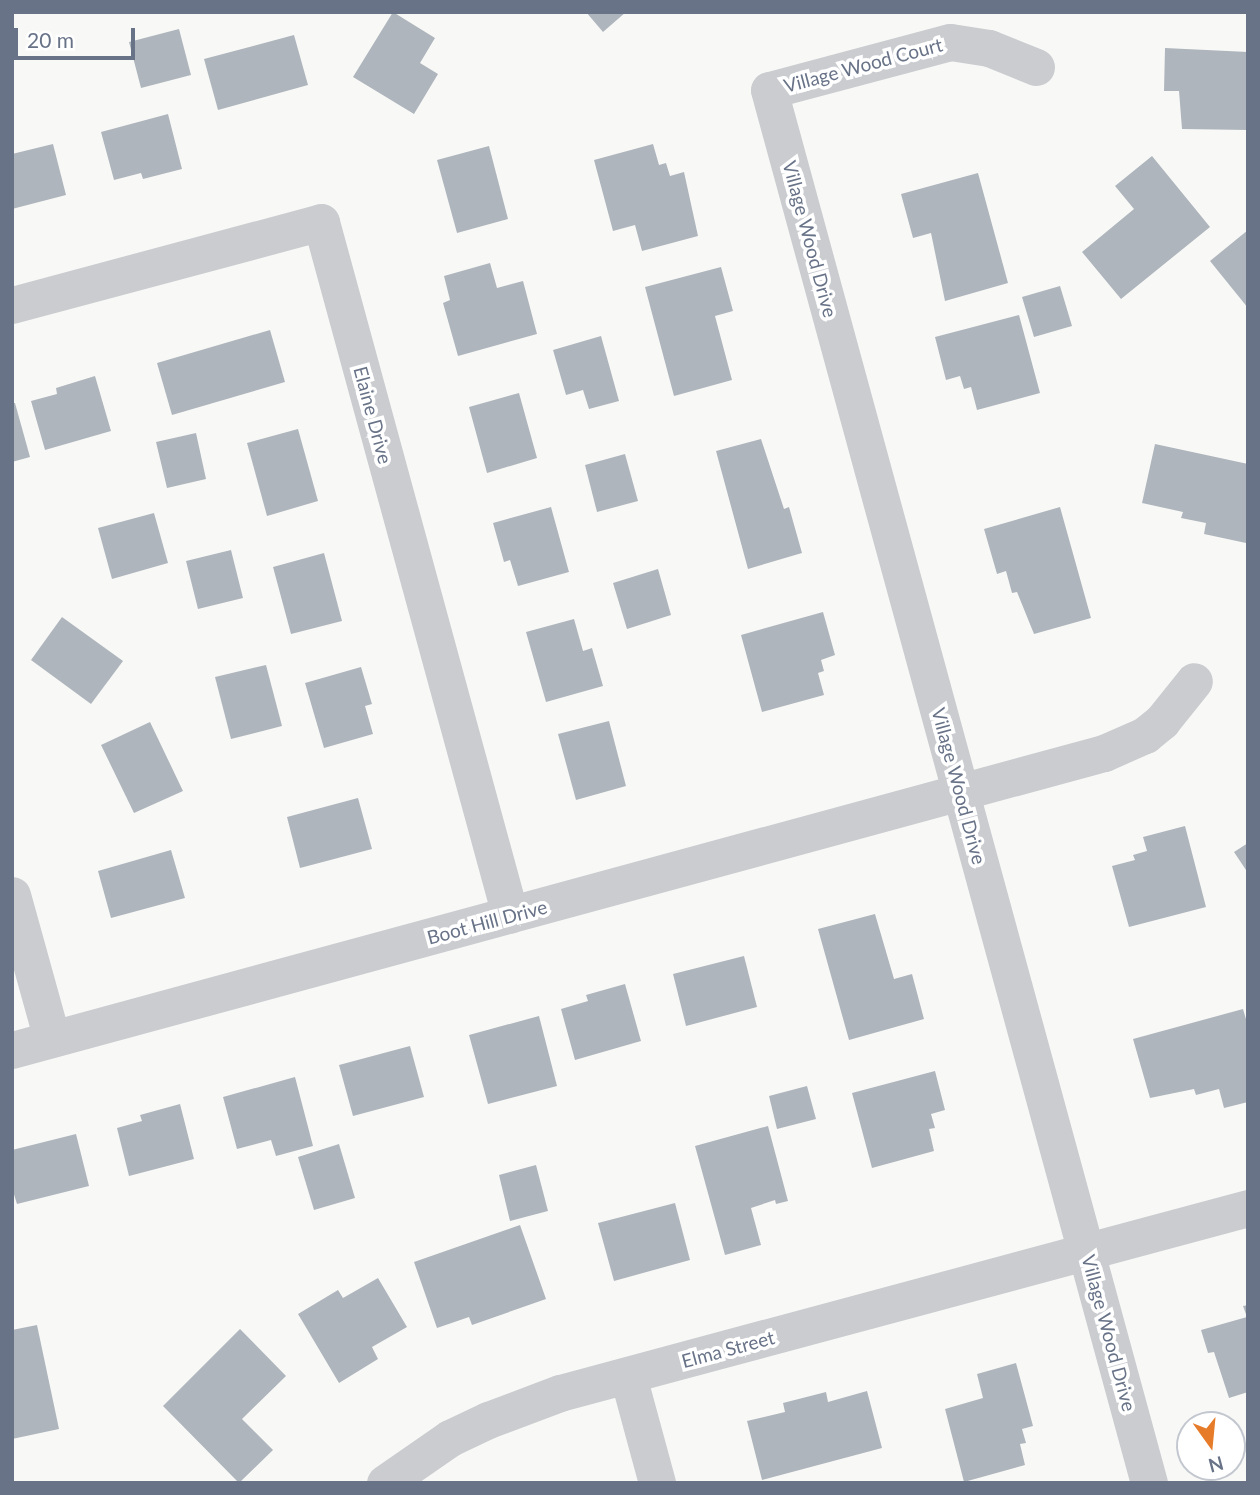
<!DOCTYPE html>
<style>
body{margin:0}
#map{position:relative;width:1260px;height:1495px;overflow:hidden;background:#f8f9f6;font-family:Lato,sans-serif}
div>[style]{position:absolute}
.building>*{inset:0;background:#afb5bd}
.street>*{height:37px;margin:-18.5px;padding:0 18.5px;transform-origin:18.5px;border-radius:18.5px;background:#caccd0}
span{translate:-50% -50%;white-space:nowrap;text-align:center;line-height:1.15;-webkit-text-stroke:7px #fff;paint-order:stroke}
.street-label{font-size:19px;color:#687388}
.frame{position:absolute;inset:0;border:14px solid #687388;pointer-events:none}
.north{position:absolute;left:1176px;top:1411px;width:70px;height:70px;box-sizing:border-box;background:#fff;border:2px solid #c3c7cf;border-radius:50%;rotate:165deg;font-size:19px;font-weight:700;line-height:28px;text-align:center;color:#687388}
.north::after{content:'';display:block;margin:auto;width:24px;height:32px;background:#e67b2a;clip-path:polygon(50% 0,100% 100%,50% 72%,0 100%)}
.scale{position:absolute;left:14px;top:28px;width:121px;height:32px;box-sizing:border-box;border:4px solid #687388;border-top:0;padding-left:9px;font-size:21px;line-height:24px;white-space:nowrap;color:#687388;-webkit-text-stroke:5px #fff;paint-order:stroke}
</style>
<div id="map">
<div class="building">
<div style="clip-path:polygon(393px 12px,435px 38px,420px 63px,438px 74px,414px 114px,353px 77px)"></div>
<div style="clip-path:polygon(586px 12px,626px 12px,603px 32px)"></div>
<div style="clip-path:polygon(179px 29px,191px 75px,141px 88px,129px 42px)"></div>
<div style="clip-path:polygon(294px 35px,308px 85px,218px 110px,204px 59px)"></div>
<div style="clip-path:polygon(1165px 48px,1248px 52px,1248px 130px,1182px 129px,1179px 91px,1164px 91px)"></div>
<div style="clip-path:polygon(168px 114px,182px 169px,143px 179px,141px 173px,114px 180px,101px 132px)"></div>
<div style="clip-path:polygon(53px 144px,66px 195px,12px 209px,12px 154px)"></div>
<div style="clip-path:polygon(653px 144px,659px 165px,666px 163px,670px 176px,684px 172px,698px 236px,642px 251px,635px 225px,613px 231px,594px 160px)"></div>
<div style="clip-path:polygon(489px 146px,508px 219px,457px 233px,437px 160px)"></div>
<div style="clip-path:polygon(1152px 156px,1210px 227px,1121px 299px,1082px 252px,1134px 209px,1115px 186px)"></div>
<div style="clip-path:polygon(978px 173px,1008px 283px,945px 301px,931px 233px,913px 238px,901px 194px)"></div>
<div style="clip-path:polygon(1248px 230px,1248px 308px,1210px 261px)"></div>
<div style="clip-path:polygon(490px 263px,497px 288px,523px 281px,537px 334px,458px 356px,443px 303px,450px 300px,444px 276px)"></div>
<div style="clip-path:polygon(721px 267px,733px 311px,715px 316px,732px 380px,674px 396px,645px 287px)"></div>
<div style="clip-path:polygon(1060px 286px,1072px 326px,1034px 337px,1022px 297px)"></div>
<div style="clip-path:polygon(1019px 315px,1040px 393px,977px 410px,971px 387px,964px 389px,960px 376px,946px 380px,935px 337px)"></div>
<div style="clip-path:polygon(270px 330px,285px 382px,172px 415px,157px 363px)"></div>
<div style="clip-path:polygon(601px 336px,619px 401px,589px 409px,583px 390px,566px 395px,553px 350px)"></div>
<div style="clip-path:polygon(95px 376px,111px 431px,45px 450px,31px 401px,57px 394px,56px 388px)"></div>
<div style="clip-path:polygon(519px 393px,537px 458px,487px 473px,469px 407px)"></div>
<div style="clip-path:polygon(12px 403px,15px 403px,30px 457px,12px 462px)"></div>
<div style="clip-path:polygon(298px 429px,318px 501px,267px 516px,247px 443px)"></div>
<div style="clip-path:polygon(196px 433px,206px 479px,167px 488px,156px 442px)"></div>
<div style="clip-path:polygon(761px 439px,784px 509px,789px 507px,802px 553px,748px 569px,716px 451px)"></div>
<div style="clip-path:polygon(1155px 444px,1248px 464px,1246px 543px,1204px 534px,1206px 523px,1181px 518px,1183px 512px,1142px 503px)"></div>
<div style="clip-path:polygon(625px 454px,638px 501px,597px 512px,585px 465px)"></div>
<div style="clip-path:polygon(551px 507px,569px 572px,518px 586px,510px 560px,504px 562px,493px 523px)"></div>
<div style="clip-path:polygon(1060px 507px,1091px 618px,1034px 634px,1017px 592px,1012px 593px,1006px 571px,997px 574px,984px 529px)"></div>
<div style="clip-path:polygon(154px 513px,168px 563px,112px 579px,98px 528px)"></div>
<div style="clip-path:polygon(231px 550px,243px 598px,198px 609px,186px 561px)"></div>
<div style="clip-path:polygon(324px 553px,342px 621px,291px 634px,273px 567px)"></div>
<div style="clip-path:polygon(658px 569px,671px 615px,627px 629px,613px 583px)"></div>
<div style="clip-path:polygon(823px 612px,835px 655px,821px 660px,824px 671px,818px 673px,824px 695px,762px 712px,741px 635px)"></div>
<div style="clip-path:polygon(62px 617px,123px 661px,91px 704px,31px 660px)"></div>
<div style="clip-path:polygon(574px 619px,583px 651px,592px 648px,603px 686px,546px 702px,526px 632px)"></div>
<div style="clip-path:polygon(266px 665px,282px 726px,231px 739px,215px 677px)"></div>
<div style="clip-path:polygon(361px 667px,372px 704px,365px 706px,373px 734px,324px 748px,305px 683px)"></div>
<div style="clip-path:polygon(609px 721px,626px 786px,576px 800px,558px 734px)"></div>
<div style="clip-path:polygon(150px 722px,183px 791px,134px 813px,101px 745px)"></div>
<div style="clip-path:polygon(358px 798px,372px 849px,300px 868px,287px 817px)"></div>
<div style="clip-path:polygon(1185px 826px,1206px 907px,1129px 927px,1112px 866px,1135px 860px,1133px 855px,1147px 851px,1143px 837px)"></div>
<div style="clip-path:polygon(1248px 843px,1248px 873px,1234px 852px)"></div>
<div style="clip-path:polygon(171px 850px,185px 898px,111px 918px,98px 871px)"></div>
<div style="clip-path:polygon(875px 914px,894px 979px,912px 974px,924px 1019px,849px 1040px,818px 929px)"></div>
<div style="clip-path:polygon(744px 956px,757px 1007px,686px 1026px,673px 974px)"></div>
<div style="clip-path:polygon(625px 984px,641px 1041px,575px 1060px,561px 1009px,588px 1001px,586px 995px)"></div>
<div style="clip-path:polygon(1243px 1009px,1248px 1026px,1248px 1102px,1224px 1108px,1219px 1089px,1196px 1095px,1194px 1089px,1150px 1098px,1133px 1039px)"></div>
<div style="clip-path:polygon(539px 1016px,557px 1086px,488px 1104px,469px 1035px)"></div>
<div style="clip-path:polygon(410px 1046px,424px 1097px,353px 1116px,339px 1065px)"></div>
<div style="clip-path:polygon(935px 1071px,945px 1110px,931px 1114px,935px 1128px,929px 1129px,934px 1151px,872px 1168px,852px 1093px)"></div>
<div style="clip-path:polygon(295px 1077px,313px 1146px,276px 1156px,271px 1140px,237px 1149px,223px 1097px)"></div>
<div style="clip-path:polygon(807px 1086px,816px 1119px,777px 1129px,769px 1096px)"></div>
<div style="clip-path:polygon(180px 1104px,194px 1159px,129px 1176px,117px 1128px,142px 1121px,140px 1115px)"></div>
<div style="clip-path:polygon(768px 1126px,788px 1201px,776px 1204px,775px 1200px,751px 1208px,761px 1245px,725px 1255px,695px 1146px)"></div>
<div style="clip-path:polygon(76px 1134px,89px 1186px,17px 1204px,12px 1188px,12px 1150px)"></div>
<div style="clip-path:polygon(339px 1144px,355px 1198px,314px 1210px,298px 1157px)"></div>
<div style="clip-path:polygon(536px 1165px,548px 1211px,510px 1221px,499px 1175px)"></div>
<div style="clip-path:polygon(675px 1203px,690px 1260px,614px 1281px,598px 1223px)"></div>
<div style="clip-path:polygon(520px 1225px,546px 1299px,472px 1325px,469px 1317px,437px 1328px,414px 1262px)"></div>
<div style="clip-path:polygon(378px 1278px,407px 1327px,372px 1347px,378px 1359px,339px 1383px,298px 1314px,338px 1290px,343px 1298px)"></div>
<div style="clip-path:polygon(1248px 1305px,1248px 1392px,1229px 1398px,1214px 1352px,1208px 1353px,1201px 1330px,1247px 1317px,1243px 1306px)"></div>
<div style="clip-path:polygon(37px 1325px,59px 1429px,12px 1439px,12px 1330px)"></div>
<div style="clip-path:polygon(240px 1329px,286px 1376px,242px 1419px,273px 1450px,239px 1483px,163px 1406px)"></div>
<div style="clip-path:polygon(1016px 1363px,1033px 1426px,1022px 1429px,1026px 1443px,1020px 1444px,1025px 1465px,964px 1482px,945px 1409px,983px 1398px,977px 1374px)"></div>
<div style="clip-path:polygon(867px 1391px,882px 1448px,762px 1480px,747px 1421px,785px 1412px,783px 1403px,826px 1392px,828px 1402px)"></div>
</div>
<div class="street">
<div style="left:1036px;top:67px;width:51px;rotate:-158deg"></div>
<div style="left:989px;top:48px;width:39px;rotate:-171deg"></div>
<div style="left:950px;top:42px;width:187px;rotate:165.1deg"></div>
<div style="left:769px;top:90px;width:1444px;rotate:74.74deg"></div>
<div style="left:12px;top:305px;width:320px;rotate:-15deg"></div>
<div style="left:321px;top:222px;width:718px;rotate:74.74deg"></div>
<div style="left:12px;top:895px;width:149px;rotate:74.5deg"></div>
<div style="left:12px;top:1050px;width:1132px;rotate:-15.22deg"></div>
<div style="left:1104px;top:753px;width:45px;rotate:-23.7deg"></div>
<div style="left:1145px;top:735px;width:22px;rotate:-39deg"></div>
<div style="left:1162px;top:721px;width:51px;rotate:-51.3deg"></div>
<div style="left:628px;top:1376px;width:111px;rotate:74.8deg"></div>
<div style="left:385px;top:1483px;width:79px;rotate:-34.7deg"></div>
<div style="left:450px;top:1438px;width:42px;rotate:-25.3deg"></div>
<div style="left:488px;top:1420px;width:77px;rotate:-20.6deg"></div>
<div style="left:560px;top:1393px;width:712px;rotate:-15.05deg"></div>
</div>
<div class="street-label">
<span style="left:863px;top:65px;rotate:-15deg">Village Wood Court</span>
<span style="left:810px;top:239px;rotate:75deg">Village Wood Drive</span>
<span style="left:373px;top:415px;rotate:75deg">Elaine Drive</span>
<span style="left:959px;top:786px;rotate:75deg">Village Wood Drive</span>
<span style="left:487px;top:922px;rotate:-15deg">Boot Hill Drive</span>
<span style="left:1109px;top:1333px;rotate:75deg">Village Wood Drive</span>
<span style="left:728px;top:1349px;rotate:-15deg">Elma Street</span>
</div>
<div class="frame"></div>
<div class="north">N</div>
<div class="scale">20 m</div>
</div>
